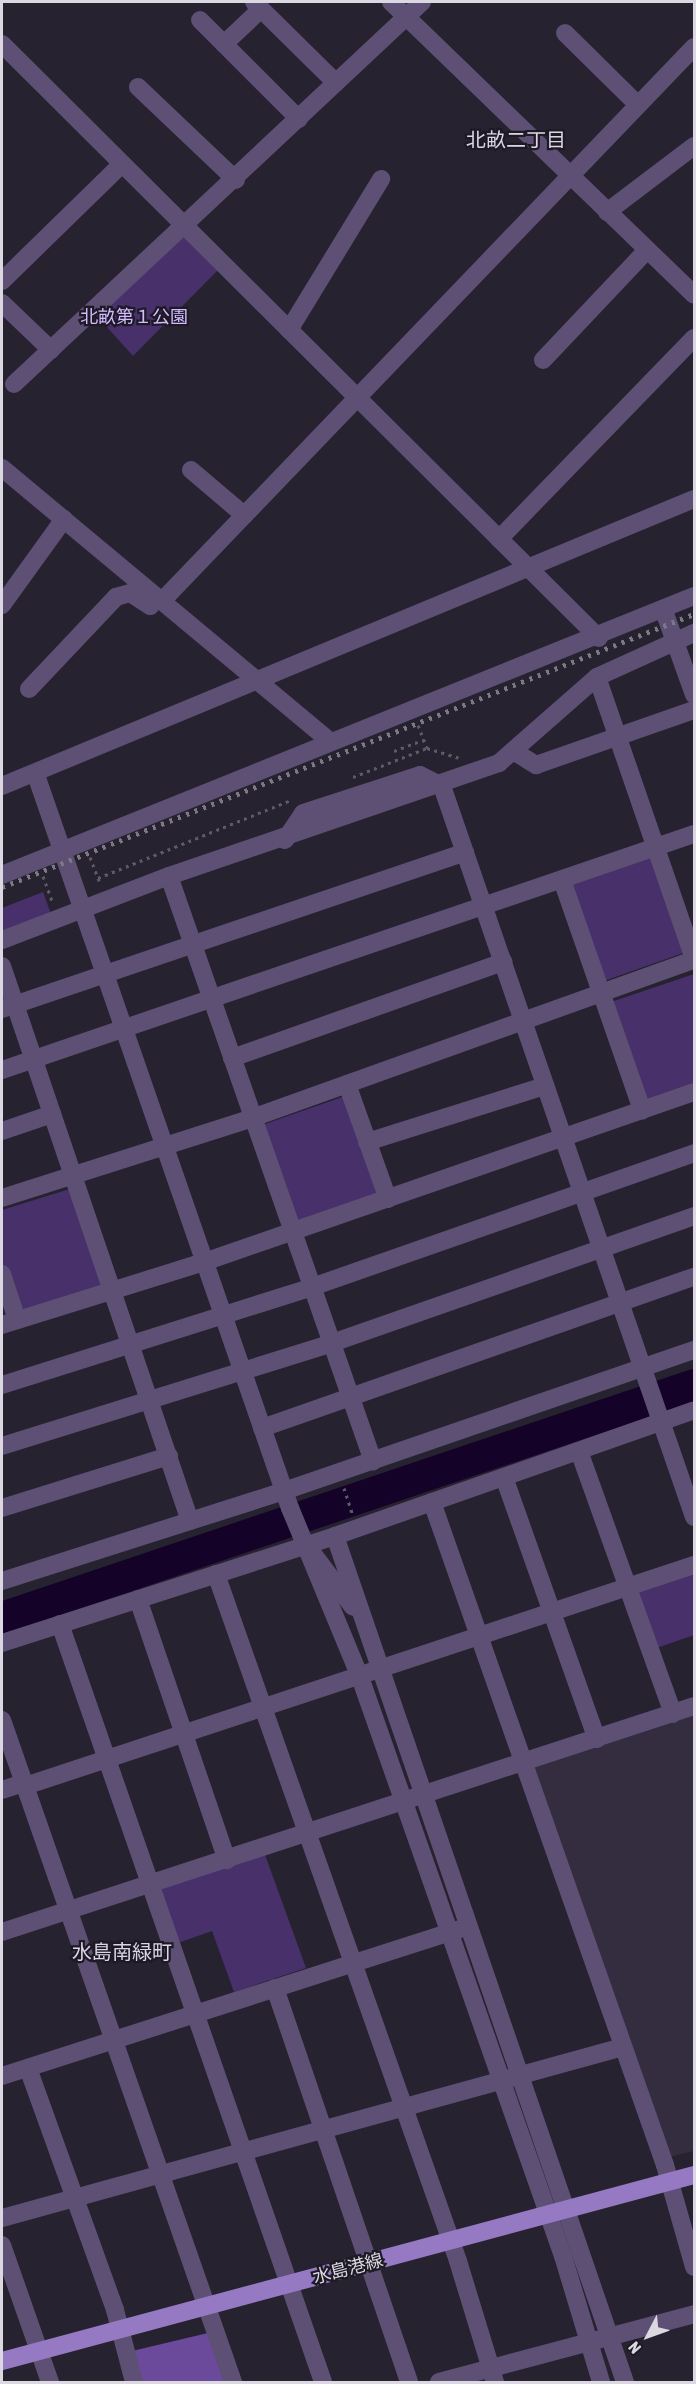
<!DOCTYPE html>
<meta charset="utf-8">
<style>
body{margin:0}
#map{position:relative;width:696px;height:2384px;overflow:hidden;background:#26222f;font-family:"Asap Condensed","Noto Sans JP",sans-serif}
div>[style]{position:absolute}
.built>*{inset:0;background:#332d3f}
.green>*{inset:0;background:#48306b}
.forest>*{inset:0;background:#6b499b}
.stream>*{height:5px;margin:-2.5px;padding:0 2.5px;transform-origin:2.5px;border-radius:2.5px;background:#140228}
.river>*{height:32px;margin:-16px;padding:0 16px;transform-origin:16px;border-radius:16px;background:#140228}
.path>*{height:3px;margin-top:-1.5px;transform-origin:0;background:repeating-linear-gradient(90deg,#5e5b66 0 3px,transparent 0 7.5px)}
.minor>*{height:18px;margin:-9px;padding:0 9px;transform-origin:9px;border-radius:9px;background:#5d5074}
.major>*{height:18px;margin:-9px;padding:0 9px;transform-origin:9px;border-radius:9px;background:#957ac3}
.rail>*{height:4.5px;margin-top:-2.25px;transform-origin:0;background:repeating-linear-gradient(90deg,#7d7984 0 3px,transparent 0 9px)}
span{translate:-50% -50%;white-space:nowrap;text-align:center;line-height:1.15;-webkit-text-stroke:4.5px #1d1925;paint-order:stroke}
.park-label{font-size:18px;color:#d3bbff}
.street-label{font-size:18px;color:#dbd8e1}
.neighbourhood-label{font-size:20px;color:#dbd5e6}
.frame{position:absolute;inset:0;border:3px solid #dbd8e1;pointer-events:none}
.north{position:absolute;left:618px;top:2306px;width:60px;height:60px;-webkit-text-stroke:4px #1d1925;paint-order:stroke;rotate:229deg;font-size:16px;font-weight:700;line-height:24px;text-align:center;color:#dbd8e1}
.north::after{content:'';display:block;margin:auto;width:21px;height:27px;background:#dbd8e1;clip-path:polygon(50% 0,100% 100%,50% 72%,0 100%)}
</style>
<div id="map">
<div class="built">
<div style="clip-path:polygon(694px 1712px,694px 2151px,669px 2157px,530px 1768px)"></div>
</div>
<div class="green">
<div style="clip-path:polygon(180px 237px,190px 238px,220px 268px,133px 356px,97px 316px)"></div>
<div style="clip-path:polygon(653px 856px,686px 952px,604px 981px,571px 883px)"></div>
<div style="clip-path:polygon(43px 892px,51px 914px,2px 933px,2px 908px)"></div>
<div style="clip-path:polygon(694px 974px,694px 1084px,645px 1102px,611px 1002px)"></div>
<div style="clip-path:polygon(345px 1096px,380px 1195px,295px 1223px,265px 1124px)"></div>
<div style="clip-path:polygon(73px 1188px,105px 1287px,19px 1312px,2px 1262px,2px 1210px)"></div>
<div style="clip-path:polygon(694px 1571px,694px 1635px,654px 1649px,634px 1592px)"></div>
<div style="clip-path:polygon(264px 1852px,306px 1968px,234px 1992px,212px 1931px,178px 1943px,160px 1888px)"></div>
</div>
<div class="forest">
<div style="clip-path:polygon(208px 2333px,224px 2382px,141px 2382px,132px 2351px)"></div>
</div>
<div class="stream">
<div style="left:2px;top:1607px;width:730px;rotate:-18.61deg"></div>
</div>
<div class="river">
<div style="left:2px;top:1618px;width:730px;rotate:-18.61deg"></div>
</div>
<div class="path">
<div style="left:418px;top:725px;width:25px;rotate:69deg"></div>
<div style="left:394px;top:751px;width:31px;rotate:-21deg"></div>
<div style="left:353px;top:777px;width:79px;rotate:-21.4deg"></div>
<div style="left:427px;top:748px;width:34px;rotate:17deg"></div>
<div style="left:90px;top:857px;width:30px;rotate:69deg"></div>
<div style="left:43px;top:876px;width:29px;rotate:70deg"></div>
<div style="left:98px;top:878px;width:208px;rotate:-22deg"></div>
<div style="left:344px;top:1488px;width:26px;rotate:72deg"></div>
</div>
<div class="minor">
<div style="left:254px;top:2px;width:115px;rotate:44.6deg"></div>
<div style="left:391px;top:2px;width:421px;rotate:44deg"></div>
<div style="left:200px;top:20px;width:140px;rotate:45deg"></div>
<div style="left:565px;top:33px;width:101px;rotate:44.6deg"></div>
<div style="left:2px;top:44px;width:842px;rotate:44.86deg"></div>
<div style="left:224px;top:44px;width:51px;rotate:-43.4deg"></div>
<div style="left:138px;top:87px;width:135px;rotate:43.5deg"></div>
<div style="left:607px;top:212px;width:109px;rotate:-37.2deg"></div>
<div style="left:2px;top:281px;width:165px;rotate:-44.3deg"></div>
<div style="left:2px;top:303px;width:68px;rotate:43.8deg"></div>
<div style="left:289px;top:330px;width:177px;rotate:-58.6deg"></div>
<div style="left:543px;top:360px;width:151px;rotate:-46.6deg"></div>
<div style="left:14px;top:384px;width:559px;rotate:-43.11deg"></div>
<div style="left:2px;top:468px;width:425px;rotate:39.8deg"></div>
<div style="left:191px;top:470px;width:70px;rotate:40.3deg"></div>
<div style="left:499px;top:539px;width:280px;rotate:-45.9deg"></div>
<div style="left:162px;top:601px;width:768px;rotate:-46.16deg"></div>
<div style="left:2px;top:605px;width:106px;rotate:-54.2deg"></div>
<div style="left:664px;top:611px;width:89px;rotate:70.3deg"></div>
<div style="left:597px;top:677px;width:298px;rotate:71deg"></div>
<div style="left:29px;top:689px;width:127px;rotate:-46.6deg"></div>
<div style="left:116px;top:597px;width:15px;rotate:-16deg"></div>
<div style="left:130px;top:593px;width:24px;rotate:33deg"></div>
<div style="left:150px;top:606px;width:11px;rotate:-45deg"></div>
<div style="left:515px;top:752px;width:25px;rotate:32deg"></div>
<div style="left:536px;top:765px;width:167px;rotate:-19.2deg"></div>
<div style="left:36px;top:775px;width:776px;rotate:70.89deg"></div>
<div style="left:290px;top:1508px;width:183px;rotate:67.5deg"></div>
<div style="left:360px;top:1677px;width:614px;rotate:70.68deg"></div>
<div style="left:563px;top:2256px;width:132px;rotate:73.2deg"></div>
<div style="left:2px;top:786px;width:749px;rotate:-22.53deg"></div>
<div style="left:285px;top:840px;width:32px;rotate:-56deg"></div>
<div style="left:303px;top:813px;width:123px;rotate:-18deg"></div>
<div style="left:420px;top:775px;width:25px;rotate:27deg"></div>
<div style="left:442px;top:786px;width:773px;rotate:70.98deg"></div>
<div style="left:2px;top:875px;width:746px;rotate:-21.96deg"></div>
<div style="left:169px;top:876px;width:620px;rotate:70.78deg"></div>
<div style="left:562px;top:880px;width:244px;rotate:70.8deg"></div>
<div style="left:2px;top:940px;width:179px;rotate:-21deg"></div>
<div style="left:169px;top:876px;width:349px;rotate:-18.9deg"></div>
<div style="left:499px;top:763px;width:130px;rotate:-41.3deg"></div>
<div style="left:597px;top:677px;width:107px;rotate:-24.4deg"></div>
<div style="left:2px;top:966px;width:586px;rotate:71.29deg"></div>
<div style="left:2px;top:1009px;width:489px;rotate:-18.7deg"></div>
<div style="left:232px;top:1058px;width:288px;rotate:-19.5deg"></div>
<div style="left:2px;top:1070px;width:731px;rotate:-18.83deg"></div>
<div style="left:347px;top:1084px;width:122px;rotate:70.4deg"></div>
<div style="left:2px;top:1131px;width:53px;rotate:-18.8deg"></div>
<div style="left:367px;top:1142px;width:187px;rotate:-17.5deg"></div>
<div style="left:2px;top:1198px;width:262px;rotate:-17.7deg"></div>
<div style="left:252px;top:1118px;width:469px;rotate:-19.7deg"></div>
<div style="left:2px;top:1274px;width:48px;rotate:71.9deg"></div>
<div style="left:2px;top:1325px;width:212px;rotate:-17.3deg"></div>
<div style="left:204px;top:1262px;width:519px;rotate:-19.13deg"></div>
<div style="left:2px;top:1385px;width:325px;rotate:-17.5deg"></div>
<div style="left:312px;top:1287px;width:405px;rotate:-19.3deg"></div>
<div style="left:262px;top:1428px;width:458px;rotate:-19.3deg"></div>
<div style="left:2px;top:1446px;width:346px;rotate:-17.3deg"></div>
<div style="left:332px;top:1343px;width:384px;rotate:-19.3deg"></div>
<div style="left:579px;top:1451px;width:279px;rotate:70.3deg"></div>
<div style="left:504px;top:1477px;width:278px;rotate:70.5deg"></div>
<div style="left:432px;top:1502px;width:703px;rotate:70.64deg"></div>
<div style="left:665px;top:2165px;width:106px;rotate:74.1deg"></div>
<div style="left:2px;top:1508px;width:175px;rotate:-17.3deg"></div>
<div style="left:335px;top:1536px;width:894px;rotate:71.08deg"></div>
<div style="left:310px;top:1550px;width:71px;rotate:53deg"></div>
<div style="left:216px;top:1574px;width:728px;rotate:70.59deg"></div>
<div style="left:458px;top:2261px;width:127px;rotate:73deg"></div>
<div style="left:2px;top:1581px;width:296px;rotate:-17.7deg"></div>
<div style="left:284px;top:1491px;width:434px;rotate:-19deg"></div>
<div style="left:138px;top:1599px;width:276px;rotate:71.2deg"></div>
<div style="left:60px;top:1624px;width:802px;rotate:70.86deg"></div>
<div style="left:2px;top:1643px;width:350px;rotate:-17.8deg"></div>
<div style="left:335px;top:1536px;width:380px;rotate:-19.3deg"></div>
<div style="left:2px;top:1720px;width:701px;rotate:70.76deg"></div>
<div style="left:25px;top:1786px;width:705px;rotate:-18.28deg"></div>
<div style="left:2px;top:1790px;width:23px;rotate:-18deg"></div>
<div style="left:2px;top:1932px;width:728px;rotate:-18.09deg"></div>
<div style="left:275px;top:1988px;width:416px;rotate:71.2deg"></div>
<div style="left:28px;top:2068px;width:257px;rotate:70.2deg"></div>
<div style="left:115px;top:2310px;width:74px;rotate:75.2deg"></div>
<div style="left:2px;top:2076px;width:481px;rotate:-17.8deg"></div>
<div style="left:2px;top:2218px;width:644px;rotate:-15.4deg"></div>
<div style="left:2px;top:2245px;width:145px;rotate:70.7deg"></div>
<div style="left:439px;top:2382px;width:264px;rotate:-14.9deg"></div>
</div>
<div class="major">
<div style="left:2px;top:2361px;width:717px;rotate:-15.04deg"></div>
</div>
<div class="rail">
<div style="left:2px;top:887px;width:744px;rotate:-21.53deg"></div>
</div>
<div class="park-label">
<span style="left:134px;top:317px">北畝第１公園</span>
</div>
<div class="street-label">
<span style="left:348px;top:2269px;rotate:-15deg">水島港線</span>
</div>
<div class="neighbourhood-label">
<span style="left:516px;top:139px">北畝二丁目</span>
<span style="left:122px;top:1951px">水島南緑町</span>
</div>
<div class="frame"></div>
<div class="north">N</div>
</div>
